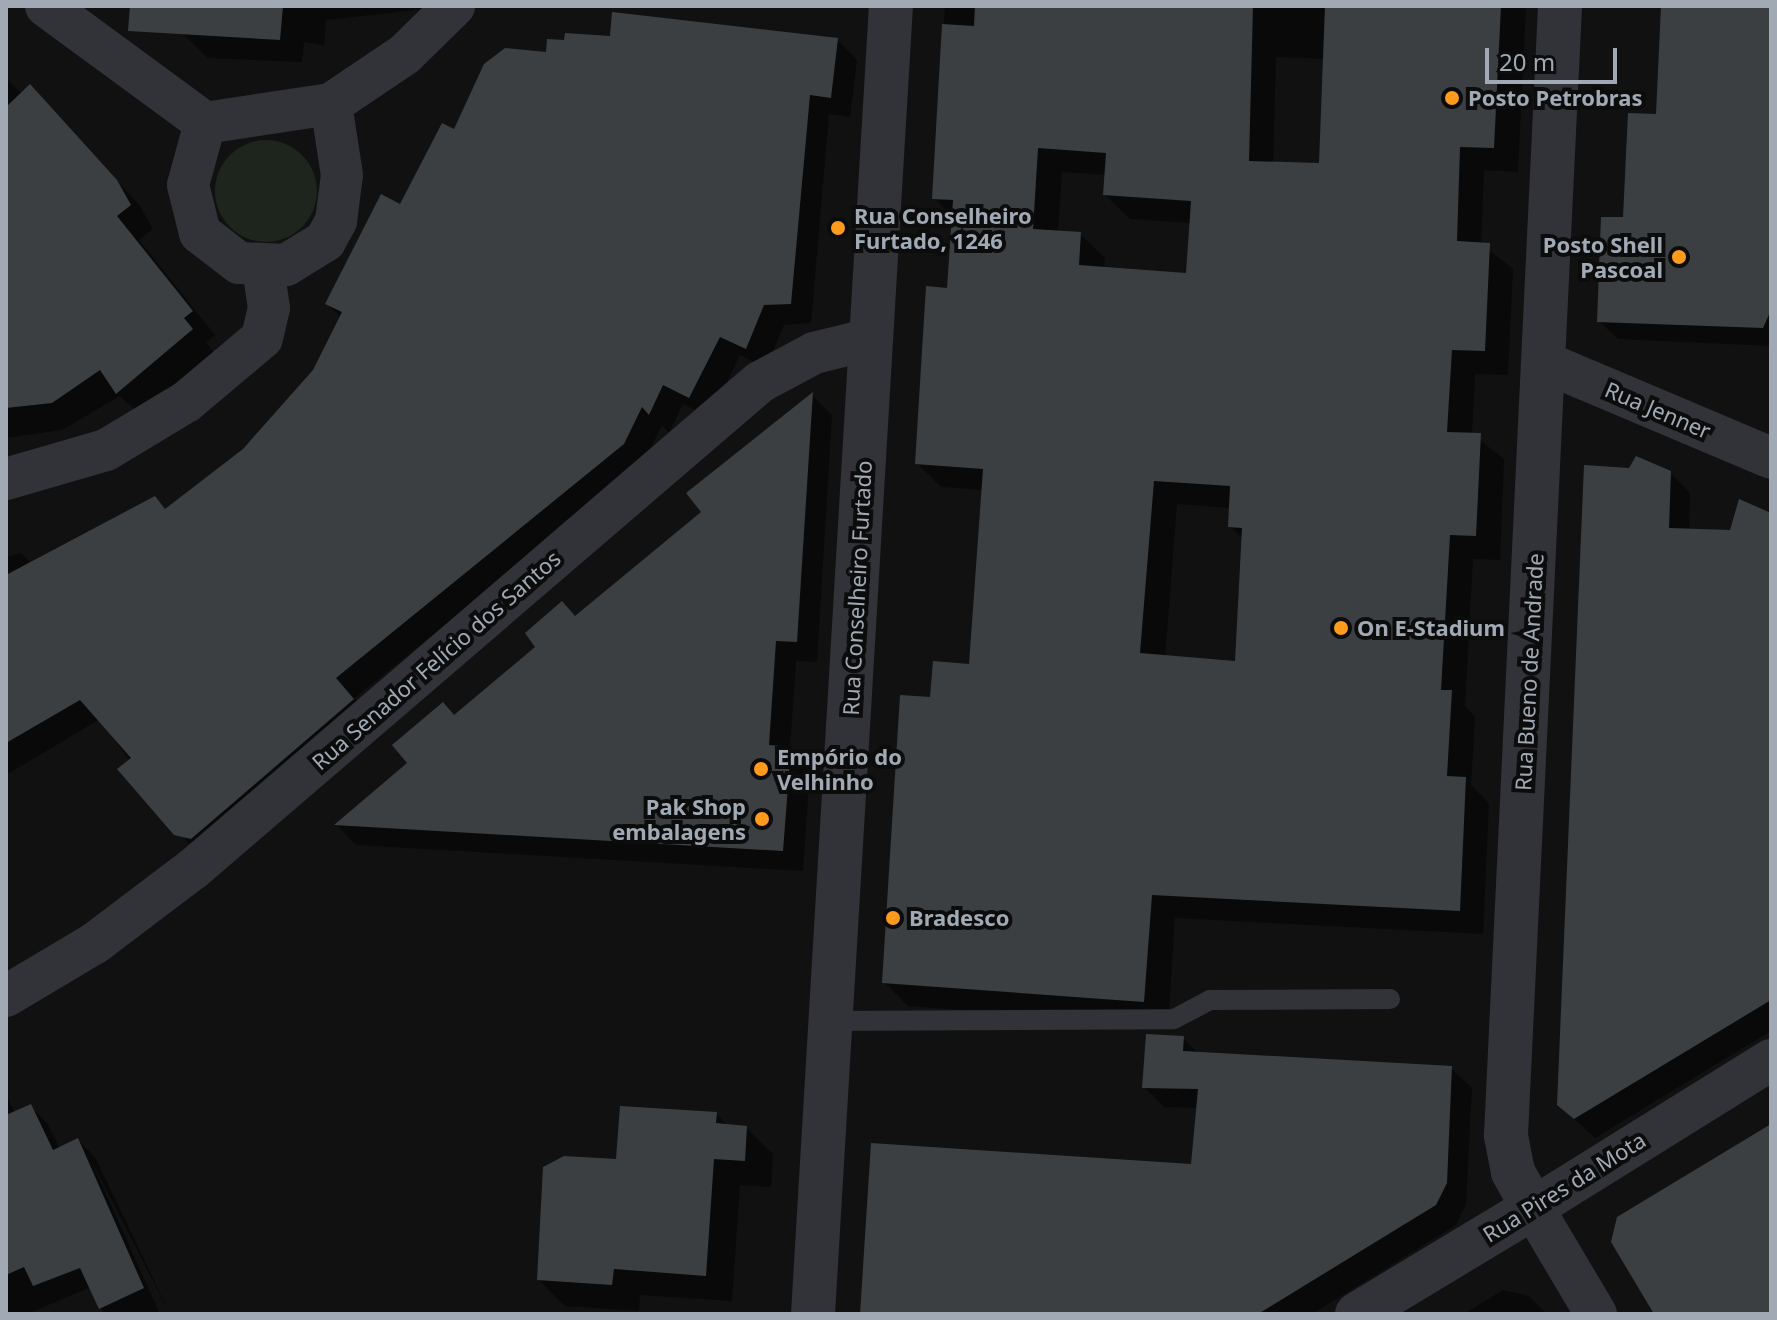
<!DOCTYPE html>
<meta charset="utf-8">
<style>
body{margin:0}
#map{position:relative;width:1777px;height:1320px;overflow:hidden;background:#111112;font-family:"Noto Sans",sans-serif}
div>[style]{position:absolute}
.green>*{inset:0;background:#1d251d}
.round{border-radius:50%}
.shadow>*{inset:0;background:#0007}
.building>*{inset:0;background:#3c3f42}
.service>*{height:20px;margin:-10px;padding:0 10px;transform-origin:10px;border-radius:10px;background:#313338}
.minor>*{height:42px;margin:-21px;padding:0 21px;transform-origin:21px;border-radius:21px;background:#313338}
.tertiary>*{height:44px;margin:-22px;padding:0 22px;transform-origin:22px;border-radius:22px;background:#313338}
.dots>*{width:22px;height:22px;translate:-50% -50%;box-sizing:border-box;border:4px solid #0c0c0d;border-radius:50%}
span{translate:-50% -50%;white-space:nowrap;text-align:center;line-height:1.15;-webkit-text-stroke:8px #0c0c0d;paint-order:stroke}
.poi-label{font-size:22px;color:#a0a9b4;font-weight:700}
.left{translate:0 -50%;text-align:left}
.right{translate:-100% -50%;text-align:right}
.street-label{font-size:22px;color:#a0a9b4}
.frame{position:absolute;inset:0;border:8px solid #a0a9b4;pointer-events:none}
.scale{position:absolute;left:1485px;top:48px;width:132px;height:36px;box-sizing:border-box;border:4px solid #a0a9b4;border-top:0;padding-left:10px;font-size:24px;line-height:28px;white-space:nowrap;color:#a0a9b4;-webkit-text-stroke:6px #0c0c0d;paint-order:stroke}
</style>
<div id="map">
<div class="green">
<div class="round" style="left:215px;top:140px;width:102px;height:102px"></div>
</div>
<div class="shadow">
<div style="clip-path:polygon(153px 6px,424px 6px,424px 9px,326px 20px,324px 45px,304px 42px,302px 62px,208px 58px)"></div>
<div style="clip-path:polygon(evenodd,945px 6px,1526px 6px,1518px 172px,1484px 170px,1481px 244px,1513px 269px,1508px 375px,1475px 374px,1472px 434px,1504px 459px,1500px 560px,1473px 559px,1465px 706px,1475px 717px,1471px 785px,1489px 803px,1483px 934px,1175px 918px,1168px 1025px,908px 1006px,884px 982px,932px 699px,971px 666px,984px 490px,941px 487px,917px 463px,949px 291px,954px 218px,934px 198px,945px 6px,1276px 57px,1325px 59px,1321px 165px,1273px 163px,1276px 57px,945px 6px,1062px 172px,1107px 175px,1105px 195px,1130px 219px,1191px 223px,1187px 275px,1104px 269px,1105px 258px,1080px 234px,1058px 232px,1062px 172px,945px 6px,1177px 504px,1231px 508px,1230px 526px,1243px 539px,1237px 663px,1165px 657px,1177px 504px)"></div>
<div style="clip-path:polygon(1663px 6px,1771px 6px,1771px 346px,1618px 339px,1599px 321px,1658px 117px)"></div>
<div style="clip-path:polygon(837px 40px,857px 60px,850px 117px,829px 114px,811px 323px,784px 325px,766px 368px,740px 355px,710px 417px,683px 404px,669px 433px,662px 425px,643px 464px,355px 698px,372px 720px,196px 854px,100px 719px,6px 775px,6px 557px,21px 553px,32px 564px,155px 499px,166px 510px,244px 450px,314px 371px,342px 318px,327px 304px,455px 132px,548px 54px)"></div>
<div style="clip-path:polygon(6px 78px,22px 94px,30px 86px,140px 206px,153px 229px,139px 240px,215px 335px,206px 342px,215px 354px,141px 416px,120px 396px,62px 430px,6px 438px)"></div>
<div style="clip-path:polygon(812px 395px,832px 415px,817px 662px,796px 661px,790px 749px,810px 769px,803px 871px,356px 845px,337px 825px,703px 512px)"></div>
<div style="clip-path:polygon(1670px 473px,1690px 493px,1689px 531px,1731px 532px,1771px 515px,1771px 1031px,1595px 1138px,1559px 1105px)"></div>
<div style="clip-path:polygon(1183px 1038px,1199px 1054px,1451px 1068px,1472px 1088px,1466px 1204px,1456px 1225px,1312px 1314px,862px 1314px,1193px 1166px,1198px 1108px,1164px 1107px,1144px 1087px)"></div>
<div style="clip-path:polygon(6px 1094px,15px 1113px,30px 1106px,47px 1123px,60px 1149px,78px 1140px,95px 1157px,170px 1314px,90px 1158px,160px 1314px,104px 1314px,91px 1287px,27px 1314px,6px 1314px)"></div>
<div style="clip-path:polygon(716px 1114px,728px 1126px,746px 1128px,773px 1154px,771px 1187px,740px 1185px,732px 1301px,640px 1295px,639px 1311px,565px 1306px,539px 1280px,618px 1161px)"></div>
<div style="clip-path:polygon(1503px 1290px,1529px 1296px,1547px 1314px,1464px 1314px)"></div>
</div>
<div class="building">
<div style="clip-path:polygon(130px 6px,283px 6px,280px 40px,128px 31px)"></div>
<div style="clip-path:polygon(evenodd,975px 6px,1253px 6px,1249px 161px,1319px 163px,1325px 6px,1501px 6px,1494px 148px,1460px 147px,1457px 241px,1490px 243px,1485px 351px,1452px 350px,1447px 432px,1481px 433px,1476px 536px,1450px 535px,1441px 690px,1452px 690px,1447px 776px,1466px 777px,1460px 911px,1152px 895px,1144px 1002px,882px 983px,900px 695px,930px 697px,933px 661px,969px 664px,983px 469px,915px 464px,926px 286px,947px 288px,953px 200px,932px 199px,942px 24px,974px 26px,975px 6px,1038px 148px,1106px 153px,1103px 195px,1191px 201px,1186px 273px,1079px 265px,1081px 232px,1033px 229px,1038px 148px,975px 6px,1154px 481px,1230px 486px,1228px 527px,1242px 528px,1235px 661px,1140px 653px,1154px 481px)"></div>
<div style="clip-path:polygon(1661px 6px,1771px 6px,1771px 310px,1763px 328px,1597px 322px,1601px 217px,1623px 217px,1628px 113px,1656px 114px)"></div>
<div style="clip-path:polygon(612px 12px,838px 38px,831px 98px,810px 95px,791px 304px,764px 305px,746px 349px,720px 337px,689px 398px,663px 385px,649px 415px,642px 407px,624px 444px,336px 678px,354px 699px,191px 839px,174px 835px,117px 769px,131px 758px,80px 700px,6px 743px,6px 575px,155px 496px,165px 509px,243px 449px,313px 370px,342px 312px,325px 304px,381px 194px,400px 204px,442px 123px,454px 129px,484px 64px,505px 48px,546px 52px,547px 39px,564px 40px,565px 33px,610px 36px)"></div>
<div style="clip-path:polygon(30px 84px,117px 180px,131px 205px,117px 216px,193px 311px,184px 318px,193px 329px,116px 394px,100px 370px,52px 403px,6px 408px,6px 107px)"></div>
<div style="clip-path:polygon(813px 392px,797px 642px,776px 641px,769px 745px,791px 747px,783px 851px,334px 825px,407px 763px,392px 745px,443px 702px,454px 715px,535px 647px,525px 633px,562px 601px,575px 616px,701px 512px,686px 493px)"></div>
<div style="clip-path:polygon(1636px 456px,1671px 471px,1669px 528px,1730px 530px,1739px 499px,1771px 513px,1771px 1000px,1574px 1119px,1557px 1105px,1584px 465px,1629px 468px)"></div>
<div style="clip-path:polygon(1146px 1034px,1184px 1036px,1183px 1051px,1452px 1066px,1447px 1183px,1436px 1205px,1258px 1314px,860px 1314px,871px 1143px,1191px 1164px,1198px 1089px,1142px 1088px)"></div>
<div style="clip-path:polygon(31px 1104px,53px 1150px,78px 1138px,144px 1288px,99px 1309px,80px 1268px,33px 1286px,24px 1267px,6px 1275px,6px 1115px)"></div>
<div style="clip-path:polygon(620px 1106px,717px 1112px,716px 1123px,747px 1126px,745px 1161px,714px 1159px,706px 1276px,614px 1269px,612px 1285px,537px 1280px,543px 1167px,564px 1156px,616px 1159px)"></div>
<div style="clip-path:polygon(1771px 1124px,1771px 1314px,1654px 1314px,1611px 1242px,1617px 1217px)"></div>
</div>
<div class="service">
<div style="left:831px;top:1021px;width:343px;rotate:-0.3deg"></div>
<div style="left:1174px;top:1019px;width:41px;rotate:-27.8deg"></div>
<div style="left:1210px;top:1000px;width:180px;rotate:-0.3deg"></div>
</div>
<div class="minor">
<div style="left:46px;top:6px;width:197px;rotate:36.3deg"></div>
<div style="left:205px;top:123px;width:127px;rotate:-8.6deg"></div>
<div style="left:331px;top:104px;width:89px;rotate:-34deg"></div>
<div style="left:405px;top:54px;width:69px;rotate:-44.4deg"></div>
<div style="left:205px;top:123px;width:64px;rotate:105.3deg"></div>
<div style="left:188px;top:185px;width:49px;rotate:76deg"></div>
<div style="left:200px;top:233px;width:49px;rotate:37.6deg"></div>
<div style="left:239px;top:263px;width:47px;rotate:2.4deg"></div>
<div style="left:286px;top:265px;width:46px;rotate:-31.6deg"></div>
<div style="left:325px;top:241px;width:23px;rotate:-61deg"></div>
<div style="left:336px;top:221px;width:46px;rotate:-82.6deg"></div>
<div style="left:342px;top:175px;width:72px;rotate:-98.8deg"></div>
<div style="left:1544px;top:362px;width:246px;rotate:22.9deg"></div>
<div style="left:6px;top:479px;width:104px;rotate:-16.2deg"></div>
<div style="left:106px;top:450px;width:93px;rotate:-31deg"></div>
<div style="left:186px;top:402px;width:99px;rotate:-40.1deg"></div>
<div style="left:262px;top:338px;width:31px;rotate:-77deg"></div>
<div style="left:269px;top:308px;width:40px;rotate:-98.5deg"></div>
<div style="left:6px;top:996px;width:104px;rotate:-30.8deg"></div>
<div style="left:95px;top:943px;width:123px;rotate:-37.1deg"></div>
<div style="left:193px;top:869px;width:747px;rotate:-40.66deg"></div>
<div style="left:760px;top:382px;width:61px;rotate:-28.2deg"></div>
<div style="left:814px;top:353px;width:59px;rotate:-13.8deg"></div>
<div style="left:1596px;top:1314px;width:123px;rotate:-120.7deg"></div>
<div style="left:1533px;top:1208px;width:280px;rotate:-31.9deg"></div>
</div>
<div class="tertiary">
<div style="left:813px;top:1314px;width:1310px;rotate:-86.59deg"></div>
<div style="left:1357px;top:1314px;width:205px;rotate:-31.1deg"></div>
<div style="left:1533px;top:1208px;width:41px;rotate:-119.1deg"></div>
<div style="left:1513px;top:1172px;width:38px;rotate:-101deg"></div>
<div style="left:1506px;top:1135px;width:1130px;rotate:-87.26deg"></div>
</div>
<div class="dots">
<div style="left:1452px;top:98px;background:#ff9b1c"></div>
<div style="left:838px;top:228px;background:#ff9b1c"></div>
<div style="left:1679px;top:257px;background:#ff9b1c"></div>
<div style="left:1341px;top:628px;background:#ff9b1c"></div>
<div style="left:761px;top:769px;background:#ff9b1c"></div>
<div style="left:762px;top:819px;background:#ff9b1c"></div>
<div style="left:893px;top:918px;background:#ff9b1c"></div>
</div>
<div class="poi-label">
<span class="left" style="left:1468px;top:98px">Posto Petrobras</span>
<span class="left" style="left:854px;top:228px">Rua Conselheiro<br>Furtado, 1246</span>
<span class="right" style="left:1663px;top:257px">Posto Shell<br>Pascoal</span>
<span class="left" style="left:1357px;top:628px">On E-Stadium</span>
<span class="left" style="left:777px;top:769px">Empório do<br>Velhinho</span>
<span class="right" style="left:746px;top:819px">Pak Shop<br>embalagens</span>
<span class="left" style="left:909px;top:918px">Bradesco</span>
</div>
<div class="street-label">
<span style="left:1658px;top:410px;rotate:23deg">Rua Jenner</span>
<span style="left:857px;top:588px;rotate:-87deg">Rua Conselheiro Furtado</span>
<span style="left:436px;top:660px;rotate:-41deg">Rua Senador Felício dos Santos</span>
<span style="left:1529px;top:672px;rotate:-87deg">Rua Bueno de Andrade</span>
<span style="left:1564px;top:1187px;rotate:-32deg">Rua Pires da Mota</span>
</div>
<div class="frame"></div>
<div class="scale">20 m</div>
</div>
